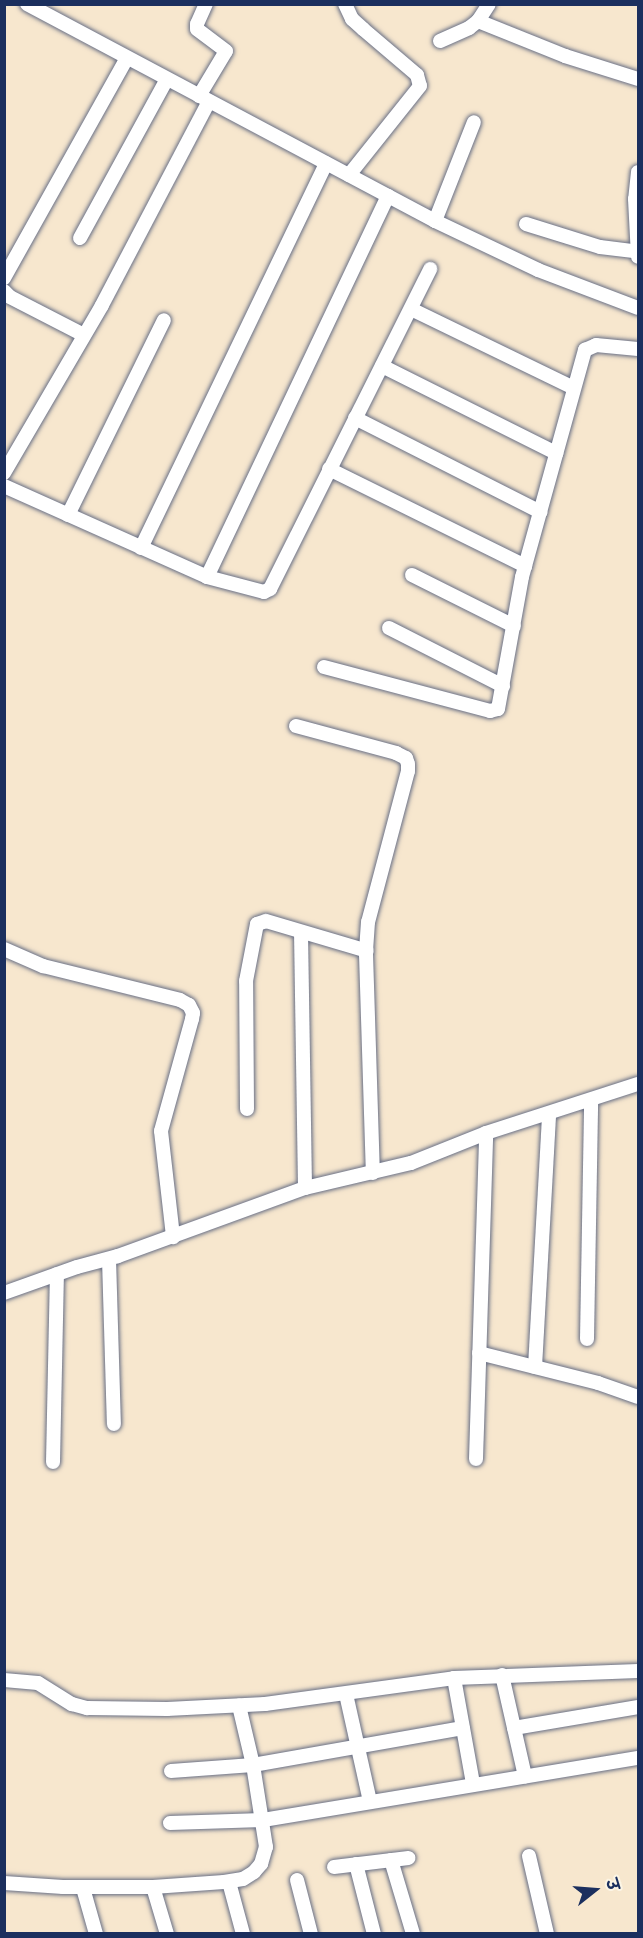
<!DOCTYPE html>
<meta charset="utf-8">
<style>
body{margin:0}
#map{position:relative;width:643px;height:1938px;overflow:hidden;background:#f7e7ce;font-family:Pangolin,"Playpen Sans Deva",sans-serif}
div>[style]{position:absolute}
.roads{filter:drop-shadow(0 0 2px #686f85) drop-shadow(0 0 2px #686f85)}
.street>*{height:14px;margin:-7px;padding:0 7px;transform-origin:7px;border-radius:7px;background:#fff}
span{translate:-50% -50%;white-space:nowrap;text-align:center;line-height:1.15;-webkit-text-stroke:5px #fcf5e5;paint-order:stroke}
.frame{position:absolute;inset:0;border:6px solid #1b2f5e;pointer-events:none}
.north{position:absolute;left:565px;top:1860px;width:60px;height:60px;-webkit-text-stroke:4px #fcf5e5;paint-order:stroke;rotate:73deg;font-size:16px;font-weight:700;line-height:24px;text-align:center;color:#1b2f5e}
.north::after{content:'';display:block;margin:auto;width:21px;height:27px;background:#1b2f5e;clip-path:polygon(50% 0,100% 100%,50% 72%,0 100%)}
</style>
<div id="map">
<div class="roads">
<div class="street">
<div style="left:27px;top:4px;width:462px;rotate:28deg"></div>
<div style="left:435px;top:221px;width:114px;rotate:25.4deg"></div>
<div style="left:538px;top:270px;width:107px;rotate:20.8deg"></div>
<div style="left:345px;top:4px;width:17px;rotate:65deg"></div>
<div style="left:352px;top:19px;width:15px;rotate:42deg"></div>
<div style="left:363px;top:29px;width:71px;rotate:40.4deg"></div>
<div style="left:417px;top:75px;width:11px;rotate:75deg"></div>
<div style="left:420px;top:86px;width:114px;rotate:128.6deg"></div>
<div style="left:478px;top:21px;width:94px;rotate:21.9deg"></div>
<div style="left:565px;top:56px;width:77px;rotate:17.5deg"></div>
<div style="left:440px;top:41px;width:32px;rotate:-24deg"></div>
<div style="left:469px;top:28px;width:11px;rotate:-38deg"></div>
<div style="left:478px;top:21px;width:20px;rotate:-57deg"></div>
<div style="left:199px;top:96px;width:52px;rotate:-59deg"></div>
<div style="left:226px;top:51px;width:36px;rotate:-143deg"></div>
<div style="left:197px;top:29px;width:5px;rotate:-90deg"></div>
<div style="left:197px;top:24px;width:22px;rotate:-66deg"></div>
<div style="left:638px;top:172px;width:27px;rotate:96deg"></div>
<div style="left:635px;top:199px;width:58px;rotate:87deg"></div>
<div style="left:435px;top:221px;width:106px;rotate:-68.5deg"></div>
<div style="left:526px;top:224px;width:77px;rotate:17.3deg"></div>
<div style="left:600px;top:247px;width:38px;rotate:7deg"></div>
<div style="left:80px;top:238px;width:181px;rotate:-61.3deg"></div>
<div style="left:4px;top:278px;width:252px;rotate:-60.8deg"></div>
<div style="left:4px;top:291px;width:8px;rotate:45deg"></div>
<div style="left:10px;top:297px;width:83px;rotate:27.2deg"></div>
<div style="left:411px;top:309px;width:181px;rotate:25.9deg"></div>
<div style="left:382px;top:366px;width:195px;rotate:26.6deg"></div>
<div style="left:355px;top:418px;width:208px;rotate:26.9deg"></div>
<div style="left:329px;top:469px;width:219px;rotate:26.3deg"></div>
<div style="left:4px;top:473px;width:194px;rotate:-59.7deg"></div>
<div style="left:102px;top:305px;width:230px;rotate:-62.3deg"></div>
<div style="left:4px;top:486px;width:222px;rotate:24.1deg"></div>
<div style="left:207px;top:577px;width:59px;rotate:14.7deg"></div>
<div style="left:264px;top:592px;width:7px;rotate:-27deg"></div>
<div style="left:270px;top:589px;width:358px;rotate:-63.4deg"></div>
<div style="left:68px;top:515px;width:217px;rotate:-63.8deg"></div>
<div style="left:141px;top:548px;width:427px;rotate:-64.3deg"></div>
<div style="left:412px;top:575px;width:114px;rotate:26.6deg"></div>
<div style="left:207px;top:577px;width:422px;rotate:-64.6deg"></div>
<div style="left:389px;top:628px;width:128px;rotate:27deg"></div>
<div style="left:324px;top:667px;width:172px;rotate:14.8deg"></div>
<div style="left:490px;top:711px;width:8px;rotate:-14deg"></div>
<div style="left:498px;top:709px;width:134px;rotate:-79.7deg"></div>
<div style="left:522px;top:577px;width:236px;rotate:-74.5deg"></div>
<div style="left:585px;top:350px;width:12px;rotate:-24deg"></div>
<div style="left:596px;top:345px;width:42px;rotate:5.4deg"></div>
<div style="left:296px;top:726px;width:104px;rotate:15.1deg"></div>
<div style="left:396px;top:753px;width:11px;rotate:27deg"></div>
<div style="left:406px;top:758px;width:6px;rotate:72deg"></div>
<div style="left:408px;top:764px;width:7px;rotate:90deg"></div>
<div style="left:408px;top:771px;width:156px;rotate:104.8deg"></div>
<div style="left:368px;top:922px;width:32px;rotate:94deg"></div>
<div style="left:366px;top:954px;width:219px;rotate:88.2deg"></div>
<div style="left:301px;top:932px;width:256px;rotate:89.1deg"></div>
<div style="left:4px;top:949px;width:43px;rotate:23.6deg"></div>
<div style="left:43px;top:966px;width:141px;rotate:13.9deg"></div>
<div style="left:180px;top:1000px;width:10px;rotate:29deg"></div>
<div style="left:189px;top:1005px;width:9px;rotate:63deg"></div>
<div style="left:193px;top:1013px;width:6px;rotate:99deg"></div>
<div style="left:192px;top:1019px;width:116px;rotate:105.5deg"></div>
<div style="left:161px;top:1131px;width:107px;rotate:83.5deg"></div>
<div style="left:247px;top:1109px;width:128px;rotate:-90.4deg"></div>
<div style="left:246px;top:981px;width:58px;rotate:-79.1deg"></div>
<div style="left:257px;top:924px;width:9px;rotate:-18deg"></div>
<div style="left:266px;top:921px;width:105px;rotate:16.5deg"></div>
<div style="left:109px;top:1259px;width:165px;rotate:88.3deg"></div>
<div style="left:4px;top:1293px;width:77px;rotate:-19.6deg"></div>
<div style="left:77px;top:1267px;width:42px;rotate:-15deg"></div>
<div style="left:118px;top:1256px;width:199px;rotate:-20deg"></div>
<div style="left:305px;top:1188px;width:109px;rotate:-13.3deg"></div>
<div style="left:411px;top:1163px;width:81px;rotate:-21.8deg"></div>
<div style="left:486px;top:1133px;width:160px;rotate:-17.9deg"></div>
<div style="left:587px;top:1339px;width:239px;rotate:-89deg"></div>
<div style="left:479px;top:1353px;width:123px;rotate:14.1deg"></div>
<div style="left:598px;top:1383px;width:42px;rotate:19.3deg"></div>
<div style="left:535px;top:1367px;width:253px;rotate:-86.8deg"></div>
<div style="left:476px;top:1459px;width:326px;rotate:-88.2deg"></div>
<div style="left:53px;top:1462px;width:188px;rotate:-88.8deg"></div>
<div style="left:502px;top:1675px;width:104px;rotate:77.2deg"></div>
<div style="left:454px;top:1678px;width:108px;rotate:79.8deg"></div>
<div style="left:4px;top:1680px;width:34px;rotate:5deg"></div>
<div style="left:38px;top:1683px;width:40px;rotate:32deg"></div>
<div style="left:72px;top:1704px;width:16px;rotate:15deg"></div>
<div style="left:87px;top:1708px;width:80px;rotate:0.7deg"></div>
<div style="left:167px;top:1709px;width:98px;rotate:-2.9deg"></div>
<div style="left:265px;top:1704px;width:191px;rotate:-7.8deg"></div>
<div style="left:454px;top:1678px;width:184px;rotate:-2.2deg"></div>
<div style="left:346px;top:1694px;width:110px;rotate:77.4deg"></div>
<div style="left:514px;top:1728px;width:126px;rotate:-9.6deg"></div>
<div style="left:171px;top:1771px;width:82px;rotate:-4.2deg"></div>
<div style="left:253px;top:1765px;width:213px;rotate:-10deg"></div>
<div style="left:170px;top:1823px;width:93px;rotate:-1.8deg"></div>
<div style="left:263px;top:1820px;width:380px;rotate:-9.4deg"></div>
<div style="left:529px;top:1856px;width:80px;rotate:77deg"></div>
<div style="left:391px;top:1860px;width:77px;rotate:73.4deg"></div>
<div style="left:356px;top:1864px;width:72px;rotate:75.6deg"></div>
<div style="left:334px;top:1867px;width:75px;rotate:-6.9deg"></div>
<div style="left:297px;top:1880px;width:56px;rotate:75.5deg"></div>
<div style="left:229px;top:1882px;width:54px;rotate:74.9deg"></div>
<div style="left:4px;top:1883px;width:59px;rotate:3.9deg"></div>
<div style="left:63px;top:1887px;width:90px"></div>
<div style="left:153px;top:1887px;width:71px;rotate:-4deg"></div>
<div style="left:224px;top:1882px;width:19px;rotate:-9deg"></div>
<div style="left:243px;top:1879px;width:13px;rotate:-32deg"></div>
<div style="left:254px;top:1872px;width:11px;rotate:-49deg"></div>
<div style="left:261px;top:1864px;width:18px;rotate:-74deg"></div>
<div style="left:266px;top:1847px;width:83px;rotate:-99deg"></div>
<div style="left:253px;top:1765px;width:61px;rotate:-103.3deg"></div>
<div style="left:153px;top:1887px;width:49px;rotate:73.4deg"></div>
<div style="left:83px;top:1888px;width:48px;rotate:74.2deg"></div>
</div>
</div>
<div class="frame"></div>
<div class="north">उ</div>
</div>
